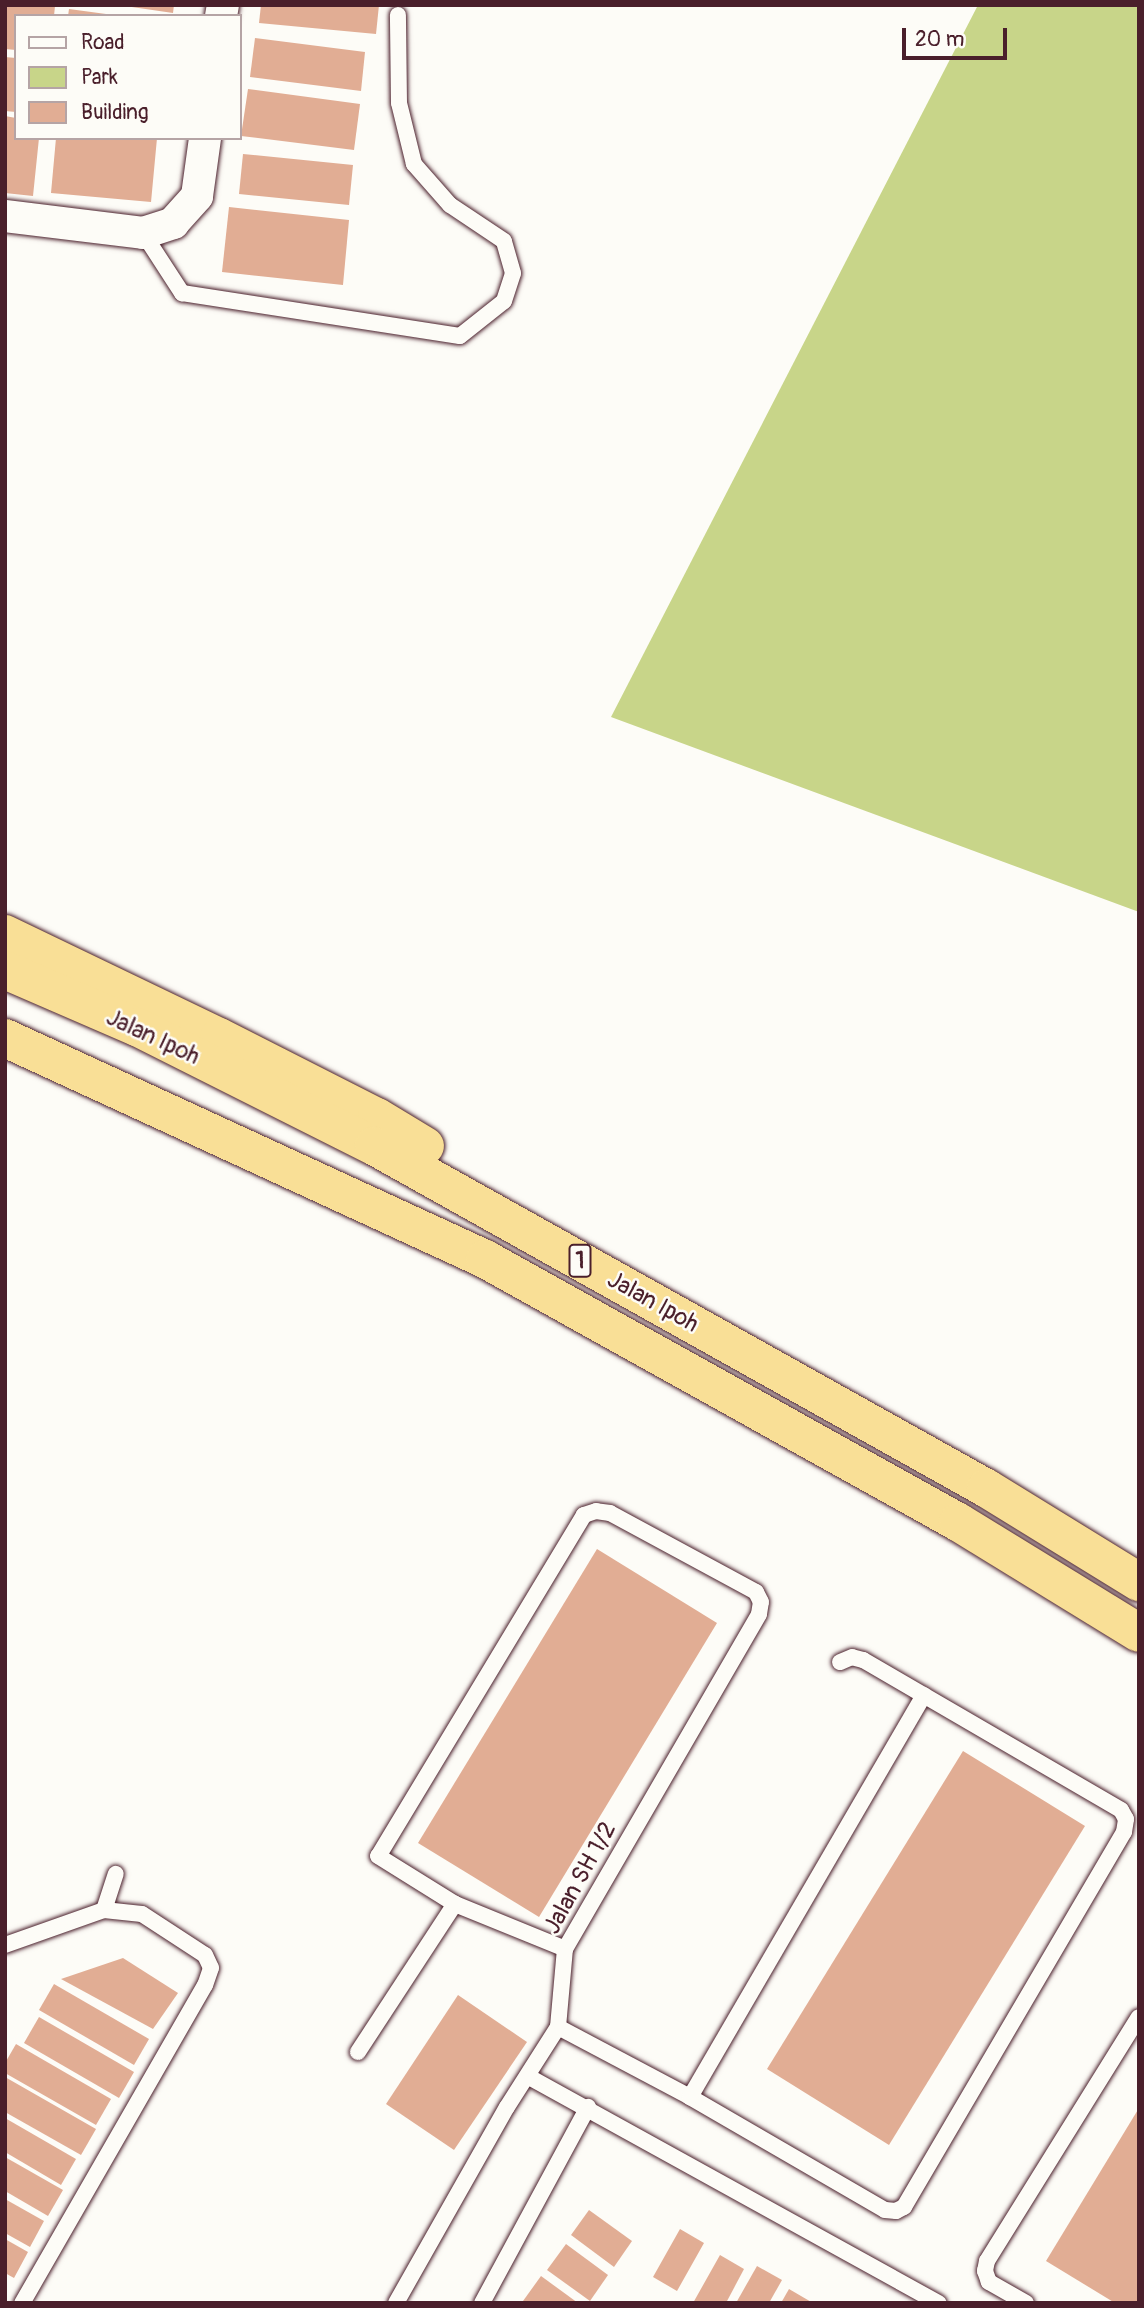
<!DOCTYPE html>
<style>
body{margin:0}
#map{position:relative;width:1144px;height:2308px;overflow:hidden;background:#fdfcf7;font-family:Pangolin,sans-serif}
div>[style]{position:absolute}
.green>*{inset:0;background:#c8d589}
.building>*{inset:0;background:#e1ad94}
.roads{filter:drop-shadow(0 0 2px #4a1f2b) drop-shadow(0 0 2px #4a1f2b)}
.service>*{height:16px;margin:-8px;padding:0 8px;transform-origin:8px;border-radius:8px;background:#fdfcf7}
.minor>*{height:32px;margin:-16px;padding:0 16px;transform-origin:16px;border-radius:16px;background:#fdfcf7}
.trunk>*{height:38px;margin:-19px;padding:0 19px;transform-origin:19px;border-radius:19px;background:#f9df96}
span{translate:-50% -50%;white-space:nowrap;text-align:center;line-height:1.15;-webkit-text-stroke:5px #fdfcf7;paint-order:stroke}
.shield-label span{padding:2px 5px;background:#fdfcf7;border:2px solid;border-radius:5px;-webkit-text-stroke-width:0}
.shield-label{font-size:23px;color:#4a1f2b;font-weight:700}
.street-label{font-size:24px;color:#4a1f2b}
.frame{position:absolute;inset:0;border:7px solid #4a1f2b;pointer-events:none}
.legend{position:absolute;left:14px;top:14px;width:228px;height:126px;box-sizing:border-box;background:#fdfcf7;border:2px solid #b5a4a5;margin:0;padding:9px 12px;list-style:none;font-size:21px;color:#4a1f2b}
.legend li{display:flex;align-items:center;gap:14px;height:35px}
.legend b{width:35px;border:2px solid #b5a4a5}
.scale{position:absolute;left:902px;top:28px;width:105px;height:32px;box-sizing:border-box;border:4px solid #4a1f2b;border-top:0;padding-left:9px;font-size:21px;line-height:24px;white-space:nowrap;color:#4a1f2b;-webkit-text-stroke:5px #fdfcf7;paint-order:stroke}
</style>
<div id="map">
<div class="green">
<div style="clip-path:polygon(978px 5px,1139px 5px,1139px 912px,611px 717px)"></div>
</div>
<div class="building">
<div style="clip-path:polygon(5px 5px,55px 6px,54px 16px,16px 16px,16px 50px,5px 49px)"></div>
<div style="clip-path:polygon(118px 5px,174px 5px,173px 13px)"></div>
<div style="clip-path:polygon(261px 5px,379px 5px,376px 34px,259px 23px)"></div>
<div style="clip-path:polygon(69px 9px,106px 14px,106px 16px,68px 16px)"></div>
<div style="clip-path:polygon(255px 38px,365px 52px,361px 91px,250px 77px)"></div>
<div style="clip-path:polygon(5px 57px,16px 58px,16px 112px,5px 111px)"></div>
<div style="clip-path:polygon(248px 89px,360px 104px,354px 150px,241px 136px)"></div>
<div style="clip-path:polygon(5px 116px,16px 118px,16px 138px,39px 138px,33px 196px,5px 193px)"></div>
<div style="clip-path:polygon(56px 138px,157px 138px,151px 202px,51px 193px)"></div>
<div style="clip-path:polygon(243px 154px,353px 165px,349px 205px,239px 194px)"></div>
<div style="clip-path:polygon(229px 207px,349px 220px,343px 285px,222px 272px)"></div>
<div style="clip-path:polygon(597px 1549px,717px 1623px,539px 1917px,418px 1843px)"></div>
<div style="clip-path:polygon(963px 1751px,1085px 1826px,889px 2145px,767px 2069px)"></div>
<div style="clip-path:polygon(123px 1958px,178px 1993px,153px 2029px,61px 1979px)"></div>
<div style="clip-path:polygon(54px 1984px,149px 2039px,134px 2065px,39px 2010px)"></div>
<div style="clip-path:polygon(458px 1995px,527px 2042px,454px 2150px,386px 2104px)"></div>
<div style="clip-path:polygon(39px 2017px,134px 2072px,119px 2098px,24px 2043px)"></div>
<div style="clip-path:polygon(16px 2044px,111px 2099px,96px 2125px,5px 2073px,5px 2063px)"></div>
<div style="clip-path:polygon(5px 2077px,96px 2129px,81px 2155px,5px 2112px)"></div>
<div style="clip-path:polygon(1139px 2108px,1139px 2303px,1115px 2303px,1046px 2261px)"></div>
<div style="clip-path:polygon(5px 2118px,76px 2159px,61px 2185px,5px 2152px)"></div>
<div style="clip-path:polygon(5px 2157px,63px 2190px,48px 2216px,5px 2191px)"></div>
<div style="clip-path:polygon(5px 2199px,44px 2221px,30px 2247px,5px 2233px)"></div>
<div style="clip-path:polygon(589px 2210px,632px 2241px,614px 2267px,571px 2235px)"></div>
<div style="clip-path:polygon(680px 2229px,704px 2243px,677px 2291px,653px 2277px)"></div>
<div style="clip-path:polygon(5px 2239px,28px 2252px,14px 2278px,5px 2273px)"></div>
<div style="clip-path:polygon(566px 2244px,608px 2275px,590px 2301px,547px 2270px)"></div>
<div style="clip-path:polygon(720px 2255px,744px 2269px,726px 2303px,693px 2303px)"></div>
<div style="clip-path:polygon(757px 2266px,782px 2280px,769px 2303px,736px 2303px)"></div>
<div style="clip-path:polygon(541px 2276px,578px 2303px,523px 2301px)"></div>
<div style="clip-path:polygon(789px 2289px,813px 2303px,781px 2303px)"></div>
</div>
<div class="roads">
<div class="service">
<div style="left:143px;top:233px;width:72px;rotate:57deg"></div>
<div style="left:182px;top:293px;width:281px;rotate:8.8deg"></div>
<div style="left:460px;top:336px;width:56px;rotate:-38.5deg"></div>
<div style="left:504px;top:301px;width:29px;rotate:-72deg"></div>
<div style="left:513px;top:273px;width:33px;rotate:-106deg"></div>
<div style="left:504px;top:241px;width:65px;rotate:-146.3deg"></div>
<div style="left:450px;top:205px;width:55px;rotate:-131.3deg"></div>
<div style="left:414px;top:164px;width:63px;rotate:-103.8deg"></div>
<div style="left:399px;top:103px;width:88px;rotate:-90.7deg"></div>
<div style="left:104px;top:1910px;width:38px;rotate:-72deg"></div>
<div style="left:5px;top:1945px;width:105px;rotate:-19.5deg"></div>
<div style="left:104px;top:1910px;width:38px;rotate:6deg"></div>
<div style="left:142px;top:1914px;width:75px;rotate:33.1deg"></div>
<div style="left:205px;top:1955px;width:14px;rotate:65deg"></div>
<div style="left:211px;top:1968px;width:18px;rotate:109deg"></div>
<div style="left:205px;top:1985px;width:367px;rotate:119.9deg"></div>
<div style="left:558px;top:2027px;width:149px;rotate:27.9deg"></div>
<div style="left:690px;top:2097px;width:225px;rotate:30.1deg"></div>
<div style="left:885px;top:2210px;width:11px;rotate:5deg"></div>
<div style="left:896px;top:2211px;width:9px;rotate:-27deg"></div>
<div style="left:904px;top:2207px;width:435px;rotate:-59.6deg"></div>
<div style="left:1124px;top:1832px;width:13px;rotate:-81deg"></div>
<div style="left:1126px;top:1819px;width:10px;rotate:-119deg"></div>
<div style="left:1121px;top:1810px;width:298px;rotate:-149.8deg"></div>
<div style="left:863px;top:1660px;width:11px;rotate:-165deg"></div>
<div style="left:852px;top:1657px;width:13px;rotate:157deg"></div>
<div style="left:358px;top:2052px;width:177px;rotate:-56.8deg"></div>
<div style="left:529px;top:2077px;width:468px;rotate:28.9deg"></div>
<div style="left:690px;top:2097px;width:465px;rotate:-59.8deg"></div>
<div style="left:396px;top:2303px;width:225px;rotate:-60.5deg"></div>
<div style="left:507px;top:2107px;width:95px;rotate:-57.5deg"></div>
<div style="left:558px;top:2027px;width:78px;rotate:-84.9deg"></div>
<div style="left:565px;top:1949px;width:387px;rotate:-59.9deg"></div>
<div style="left:759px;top:1614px;width:12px;rotate:-81deg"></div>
<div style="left:761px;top:1602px;width:11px;rotate:-117deg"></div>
<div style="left:756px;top:1592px;width:166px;rotate:-151.6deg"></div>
<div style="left:610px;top:1513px;width:14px;rotate:-172deg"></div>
<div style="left:596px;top:1511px;width:13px;rotate:162deg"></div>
<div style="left:584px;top:1515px;width:398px;rotate:121.1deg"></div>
<div style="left:378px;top:1856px;width:91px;rotate:31.9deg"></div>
<div style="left:455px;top:1904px;width:119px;rotate:22.2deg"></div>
<div style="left:482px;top:2303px;width:223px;rotate:-61.6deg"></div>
<div style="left:1026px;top:2303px;width:43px;rotate:-150.4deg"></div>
<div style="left:989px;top:2282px;width:12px;rotate:-110deg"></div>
<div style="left:985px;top:2271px;width:10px;rotate:-79deg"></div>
<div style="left:987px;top:2261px;width:287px;rotate:-58.1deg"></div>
</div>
<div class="minor">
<div style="left:221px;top:16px;width:11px;rotate:-80deg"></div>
<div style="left:5px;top:216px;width:139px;rotate:7deg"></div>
<div style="left:143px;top:233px;width:32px;rotate:-18deg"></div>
<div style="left:173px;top:223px;width:36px;rotate:-48deg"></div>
<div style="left:197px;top:196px;width:59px;rotate:-82.1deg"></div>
</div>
<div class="trunk">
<div style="left:5px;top:934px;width:237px;rotate:25.7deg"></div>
<div style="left:219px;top:1037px;width:177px;rotate:26.9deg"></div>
<div style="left:377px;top:1117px;width:56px;rotate:31.1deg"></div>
<div style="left:5px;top:970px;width:144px;rotate:23.4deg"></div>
<div style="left:137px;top:1027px;width:265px;rotate:26.7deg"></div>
<div style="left:374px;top:1146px;width:701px;rotate:29.2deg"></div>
<div style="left:986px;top:1488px;width:180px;rotate:31.6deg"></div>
<div style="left:5px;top:1038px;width:528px;rotate:24.72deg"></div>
<div style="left:485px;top:1259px;width:541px;rotate:29.08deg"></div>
<div style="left:958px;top:1522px;width:212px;rotate:31.5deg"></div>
</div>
</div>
<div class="shield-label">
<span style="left:580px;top:1261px">1</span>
</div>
<div class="street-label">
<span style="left:153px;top:1037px;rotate:25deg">Jalan Ipoh</span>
<span style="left:653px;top:1302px;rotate:29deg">Jalan Ipoh</span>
<span style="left:580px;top:1878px;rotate:-61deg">Jalan SH 1/2</span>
</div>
<div class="frame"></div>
<ul class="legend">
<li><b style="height:9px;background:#fdfcf7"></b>Road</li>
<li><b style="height:19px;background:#c8d589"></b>Park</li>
<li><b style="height:19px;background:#e1ad94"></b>Building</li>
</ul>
<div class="scale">20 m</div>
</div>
